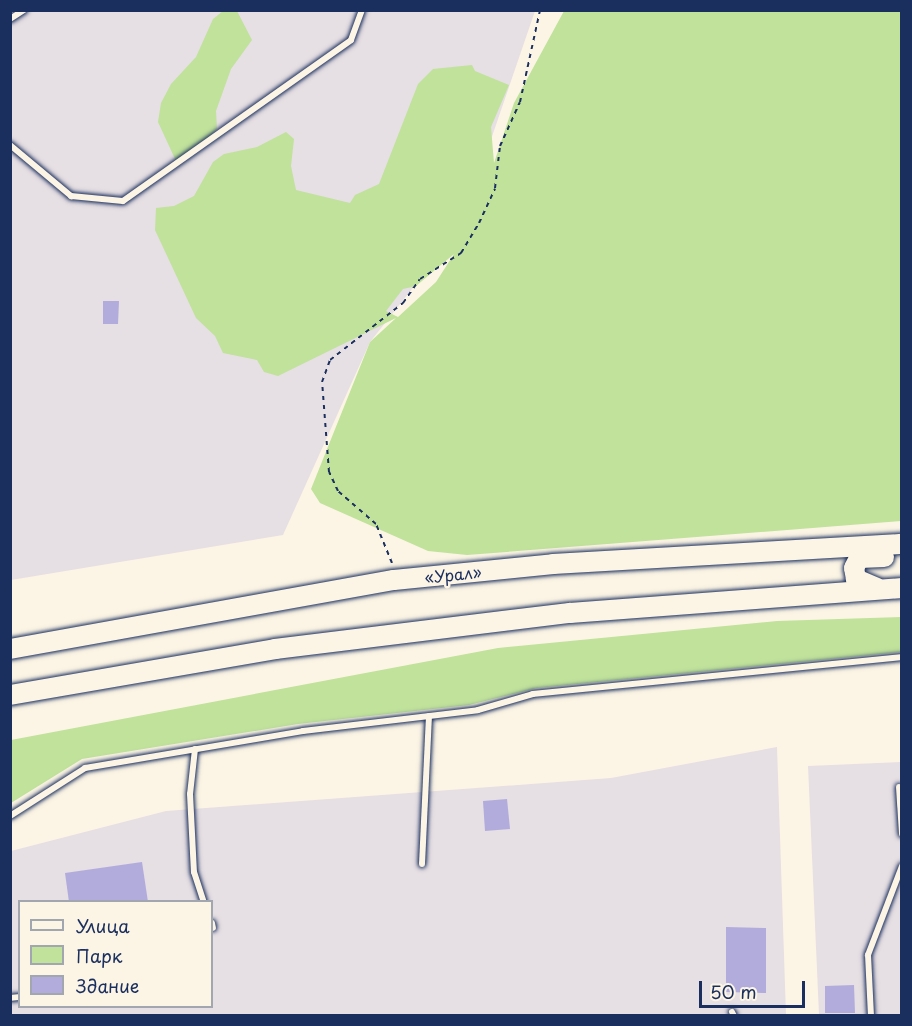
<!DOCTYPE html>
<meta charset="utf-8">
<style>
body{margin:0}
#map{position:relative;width:912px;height:1026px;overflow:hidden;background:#fcf5e5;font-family:"Playpen Sans",sans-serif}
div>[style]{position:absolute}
.built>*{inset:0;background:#e6dfe3}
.green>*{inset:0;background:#c0e29b}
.building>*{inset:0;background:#b2acdd}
.path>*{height:2px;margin-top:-1px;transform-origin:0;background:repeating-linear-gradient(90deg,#1b2f5e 0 4.5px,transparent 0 9px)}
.roads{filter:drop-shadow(0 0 2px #1b2f5e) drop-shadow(0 0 2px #1b2f5e)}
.lane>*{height:6px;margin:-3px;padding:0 3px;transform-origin:3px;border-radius:3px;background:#fcf5e5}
.primary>*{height:20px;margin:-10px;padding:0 10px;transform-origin:10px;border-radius:10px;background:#fcf5e5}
span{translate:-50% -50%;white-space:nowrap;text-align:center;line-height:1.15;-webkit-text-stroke:5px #fcf5e5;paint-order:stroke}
.street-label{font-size:16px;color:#1b2f5e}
.frame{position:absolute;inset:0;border:12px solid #1b2f5e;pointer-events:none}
.legend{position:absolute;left:18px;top:900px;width:195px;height:108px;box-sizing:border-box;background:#fcf5e5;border:2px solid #a2a6af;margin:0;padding:8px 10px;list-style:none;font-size:18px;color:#1b2f5e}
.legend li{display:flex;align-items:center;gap:12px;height:30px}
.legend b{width:30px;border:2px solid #a2a6af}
.scale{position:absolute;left:699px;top:981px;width:106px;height:27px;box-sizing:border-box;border:3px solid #1b2f5e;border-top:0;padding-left:8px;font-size:18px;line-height:21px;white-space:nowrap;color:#1b2f5e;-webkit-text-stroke:4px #fcf5e5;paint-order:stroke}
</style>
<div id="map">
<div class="built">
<div style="clip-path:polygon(11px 11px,535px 11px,461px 227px,370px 342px,283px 535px,11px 580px)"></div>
<div style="clip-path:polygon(evenodd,777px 747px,786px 1015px,11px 1016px,11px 851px,166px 811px,611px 778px,777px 747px,20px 902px,212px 902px,212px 1006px,20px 1006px,20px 902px)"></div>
<div style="clip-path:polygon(901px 762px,901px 1015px,819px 1015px,808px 766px)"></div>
</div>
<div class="green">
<div style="clip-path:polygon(223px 11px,237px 11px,252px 40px,231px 69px,216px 111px,217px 129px,188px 157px,176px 161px,158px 122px,161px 103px,171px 84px,196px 57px,213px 19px)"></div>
<div style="clip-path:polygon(evenodd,564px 11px,901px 11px,901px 521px,467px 555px,428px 551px,320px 503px,311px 489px,370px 342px,396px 318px,278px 376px,264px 372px,257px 360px,223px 353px,215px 336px,196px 318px,155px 230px,156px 208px,174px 206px,194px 196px,213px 162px,224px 154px,257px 147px,286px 132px,294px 139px,291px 166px,296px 190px,350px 203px,355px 195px,379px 184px,418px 84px,433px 69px,472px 65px,475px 71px,509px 85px,491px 127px,494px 163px,514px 103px,564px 11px,454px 254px,436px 282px,398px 317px,386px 311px,403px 289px,416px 286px,454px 254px)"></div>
<div style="clip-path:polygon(901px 617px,901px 652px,537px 688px,469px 705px,298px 724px,82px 759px,11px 803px,11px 740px,498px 648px,777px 621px)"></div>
</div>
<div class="building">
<div style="clip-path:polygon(103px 301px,119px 301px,118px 324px,103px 324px)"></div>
<div style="clip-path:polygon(507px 799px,510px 829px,485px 831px,483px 801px)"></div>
<div style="clip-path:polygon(142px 862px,148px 902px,69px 902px,65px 873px)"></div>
<div style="clip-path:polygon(726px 927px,766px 928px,766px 993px,726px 992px)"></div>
<div style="clip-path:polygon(854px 985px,855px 1013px,825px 1013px,825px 986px)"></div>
</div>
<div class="path">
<div style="left:392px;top:563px;width:42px;rotate:-112.3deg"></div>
<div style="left:376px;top:524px;width:50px;rotate:-139deg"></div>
<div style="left:338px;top:491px;width:21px;rotate:-115deg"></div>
<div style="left:329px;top:472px;width:90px;rotate:-94.4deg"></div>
<div style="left:322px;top:382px;width:23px;rotate:-70deg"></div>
<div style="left:330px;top:360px;width:93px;rotate:-38deg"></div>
<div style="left:403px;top:303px;width:29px;rotate:-55deg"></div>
<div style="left:420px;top:279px;width:49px;rotate:-32.4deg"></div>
<div style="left:461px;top:253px;width:35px;rotate:-59deg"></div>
<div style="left:479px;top:223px;width:38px;rotate:-65deg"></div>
<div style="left:495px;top:188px;width:42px;rotate:-83.2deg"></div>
<div style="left:500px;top:146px;width:48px;rotate:-65.6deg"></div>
<div style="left:520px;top:102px;width:94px;rotate:-77.7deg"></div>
</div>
<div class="roads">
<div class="lane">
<div style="left:10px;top:19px;width:17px;rotate:-33deg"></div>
<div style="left:10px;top:145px;width:80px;rotate:39.9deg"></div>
<div style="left:71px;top:196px;width:52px;rotate:5.5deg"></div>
<div style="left:123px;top:201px;width:279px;rotate:-35.2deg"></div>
<div style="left:351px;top:40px;width:32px;rotate:-70deg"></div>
<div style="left:195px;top:749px;width:45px;rotate:96.3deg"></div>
<div style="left:190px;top:794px;width:78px;rotate:87.1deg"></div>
<div style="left:194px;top:872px;width:32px;rotate:72deg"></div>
<div style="left:899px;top:787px;width:47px;rotate:86.3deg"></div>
<div style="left:10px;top:816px;width:89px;rotate:-32.6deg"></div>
<div style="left:85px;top:768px;width:221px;rotate:-9.6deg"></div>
<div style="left:303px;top:731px;width:176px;rotate:-6.8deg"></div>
<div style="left:478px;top:710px;width:57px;rotate:-16.2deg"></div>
<div style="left:533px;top:694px;width:371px;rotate:-5.7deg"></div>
<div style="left:422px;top:864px;width:148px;rotate:-87.3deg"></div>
<div style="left:212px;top:923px;width:5px;rotate:79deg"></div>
<div style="left:10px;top:998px;width:10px;rotate:-6deg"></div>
<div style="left:732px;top:1012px;width:4px;rotate:63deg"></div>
<div style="left:871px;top:1016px;width:61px;rotate:-92.8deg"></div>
<div style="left:868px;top:955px;width:95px;rotate:-69.1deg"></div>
</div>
<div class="primary">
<div style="left:877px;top:588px;width:23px;rotate:-157deg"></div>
<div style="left:856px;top:579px;width:11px;rotate:-100deg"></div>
<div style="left:854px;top:568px;width:11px;rotate:-63deg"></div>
<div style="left:859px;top:558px;width:25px;rotate:-2deg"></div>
<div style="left:10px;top:649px;width:390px;rotate:-10.2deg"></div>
<div style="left:394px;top:580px;width:160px;rotate:-5.7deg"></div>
<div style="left:553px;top:564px;width:350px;rotate:-3.3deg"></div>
<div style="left:10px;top:695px;width:269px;rotate:-9.8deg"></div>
<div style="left:275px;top:649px;width:297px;rotate:-7deg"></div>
<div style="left:570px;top:613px;width:333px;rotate:-4.3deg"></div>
</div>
</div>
<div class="street-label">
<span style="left:453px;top:574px;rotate:-6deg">«Урал»</span>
</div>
<div class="frame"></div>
<ul class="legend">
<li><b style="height:8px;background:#fcf5e5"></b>Улица</li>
<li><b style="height:16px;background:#c0e29b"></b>Парк</li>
<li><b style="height:16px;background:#b2acdd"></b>Здание</li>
</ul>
<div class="scale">50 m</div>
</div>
